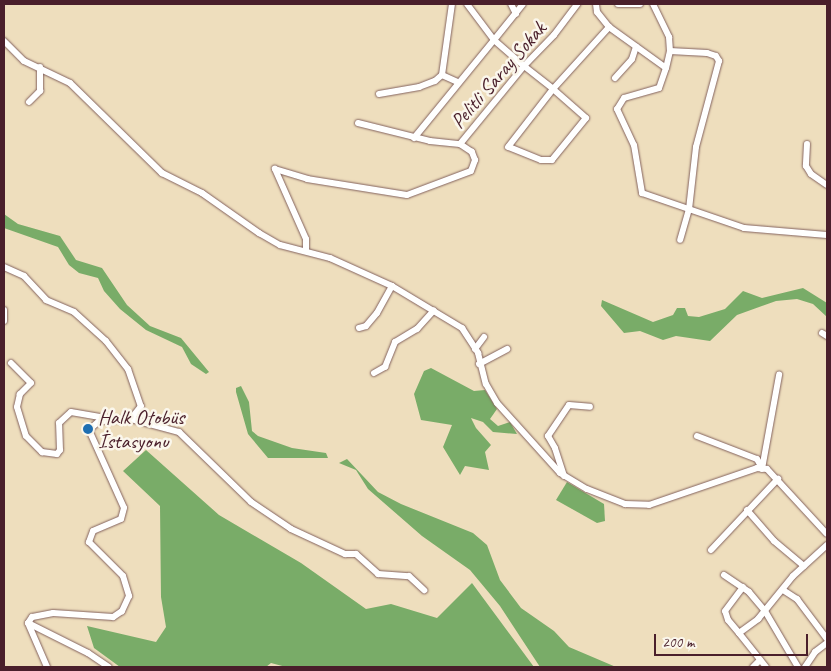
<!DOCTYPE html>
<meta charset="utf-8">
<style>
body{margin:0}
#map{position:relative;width:831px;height:671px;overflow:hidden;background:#eedebd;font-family:Caveat,sans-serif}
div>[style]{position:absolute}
.forest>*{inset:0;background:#79ac68}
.roads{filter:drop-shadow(0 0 1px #83625e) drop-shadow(0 0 1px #83625e)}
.street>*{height:6px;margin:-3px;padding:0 3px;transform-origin:3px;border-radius:3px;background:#fff}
.dots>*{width:14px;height:14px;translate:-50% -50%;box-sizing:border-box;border:2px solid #fbf7ec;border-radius:50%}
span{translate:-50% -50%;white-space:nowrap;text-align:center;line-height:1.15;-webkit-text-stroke:5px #fbf7ec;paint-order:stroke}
.street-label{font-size:21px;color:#4a1f2b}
.poi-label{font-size:21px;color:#4a1f2b}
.left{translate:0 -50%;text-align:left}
.frame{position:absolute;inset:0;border:5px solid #4a1f2b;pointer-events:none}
.scale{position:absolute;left:654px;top:634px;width:154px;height:22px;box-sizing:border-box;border:2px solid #4a1f2b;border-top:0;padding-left:6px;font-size:15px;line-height:18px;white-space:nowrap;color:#4a1f2b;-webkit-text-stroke:4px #fbf7ec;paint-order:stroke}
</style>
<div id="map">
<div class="forest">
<div style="clip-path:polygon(4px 214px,18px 224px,60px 236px,76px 260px,102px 268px,127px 305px,150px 326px,181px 338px,209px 372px,206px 374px,191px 364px,182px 347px,146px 330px,120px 309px,104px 291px,98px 278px,79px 273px,69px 265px,58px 247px,4px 228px)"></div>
<div style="clip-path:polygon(803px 288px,827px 303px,827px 317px,813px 304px,797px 299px,776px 301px,737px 315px,710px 341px,676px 336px,663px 340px,640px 331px,624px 333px,601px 306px,602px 300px,653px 322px,673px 315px,677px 308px,685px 308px,688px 316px,699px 317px,725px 309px,743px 291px,762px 298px)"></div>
<div style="clip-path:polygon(431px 368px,474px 391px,485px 390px,497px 409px,490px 419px,498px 426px,510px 422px,517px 434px,493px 432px,483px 422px,471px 418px,476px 428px,491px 445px,485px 452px,489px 470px,465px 466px,460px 475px,443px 447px,452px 425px,421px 420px,414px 394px,424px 371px)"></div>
<div style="clip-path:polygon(241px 386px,249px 402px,252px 431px,258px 436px,292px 448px,326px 453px,328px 458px,268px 458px,248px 434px,236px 392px,236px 388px)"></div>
<div style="clip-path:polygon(146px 450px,219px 515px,301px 563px,366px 609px,391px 604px,437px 618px,472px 583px,534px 667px,286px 667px,271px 663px,266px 667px,120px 667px,94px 648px,87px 626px,156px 642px,166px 627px,161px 597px,160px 506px,123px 471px)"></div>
<div style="clip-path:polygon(347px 459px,378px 492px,401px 504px,473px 533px,487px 545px,500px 580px,521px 608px,554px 631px,569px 647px,616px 667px,540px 667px,500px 606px,470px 570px,422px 536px,368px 489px,356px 470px,339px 463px)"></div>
<div style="clip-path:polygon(567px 482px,604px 504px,605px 521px,597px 523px,556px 500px)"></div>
</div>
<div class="roads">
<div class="street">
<div style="left:467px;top:4px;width:45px;rotate:53.1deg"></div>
<div style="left:494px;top:40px;width:46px;rotate:-51.1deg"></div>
<div style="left:511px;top:4px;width:11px;rotate:63deg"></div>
<div style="left:596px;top:4px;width:8px;rotate:83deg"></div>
<div style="left:597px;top:12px;width:19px;rotate:51deg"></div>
<div style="left:618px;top:4px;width:22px"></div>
<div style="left:653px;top:4px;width:37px;rotate:64deg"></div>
<div style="left:669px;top:37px;width:14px;rotate:86deg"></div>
<div style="left:670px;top:51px;width:17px;rotate:103deg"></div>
<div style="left:666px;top:68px;width:21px;rotate:109deg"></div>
<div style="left:659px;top:88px;width:36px;rotate:164deg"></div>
<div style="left:624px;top:98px;width:13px;rotate:122deg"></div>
<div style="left:617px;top:109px;width:40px;rotate:65deg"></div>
<div style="left:634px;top:145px;width:49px;rotate:80.5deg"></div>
<div style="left:642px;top:193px;width:108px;rotate:18.9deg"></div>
<div style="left:744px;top:228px;width:83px;rotate:4.8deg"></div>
<div style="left:4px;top:41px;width:28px;rotate:45deg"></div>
<div style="left:24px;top:61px;width:51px;rotate:25.6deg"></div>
<div style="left:70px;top:83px;width:129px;rotate:44.4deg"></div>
<div style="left:162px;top:173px;width:45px;rotate:26.6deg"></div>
<div style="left:202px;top:193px;width:70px;rotate:35.1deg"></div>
<div style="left:259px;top:233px;width:24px;rotate:30deg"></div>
<div style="left:280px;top:245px;width:52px;rotate:14.6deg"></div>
<div style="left:330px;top:258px;width:68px;rotate:24.3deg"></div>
<div style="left:392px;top:286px;width:82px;rotate:31deg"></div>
<div style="left:462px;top:328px;width:30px;rotate:57deg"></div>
<div style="left:478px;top:353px;width:32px;rotate:76deg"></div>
<div style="left:486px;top:384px;width:22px;rotate:60deg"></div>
<div style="left:497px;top:403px;width:94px;rotate:48deg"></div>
<div style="left:560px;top:473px;width:31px;rotate:31deg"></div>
<div style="left:587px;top:489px;width:41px;rotate:21.5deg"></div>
<div style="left:625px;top:504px;width:24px;rotate:2deg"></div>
<div style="left:649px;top:505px;width:114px;rotate:-18.9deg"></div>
<div style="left:757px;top:468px;width:10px;rotate:6deg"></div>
<div style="left:767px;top:469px;width:88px;rotate:47.3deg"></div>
<div style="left:670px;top:51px;width:37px;rotate:3deg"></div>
<div style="left:707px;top:53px;width:9px;rotate:18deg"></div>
<div style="left:716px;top:56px;width:6px;rotate:59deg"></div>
<div style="left:719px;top:61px;width:89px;rotate:105deg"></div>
<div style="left:696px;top:147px;width:62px;rotate:96.4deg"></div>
<div style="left:689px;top:209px;width:32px;rotate:106deg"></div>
<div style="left:442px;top:75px;width:72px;rotate:-82deg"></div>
<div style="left:615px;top:78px;width:25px;rotate:-48deg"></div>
<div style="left:632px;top:59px;width:13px;rotate:-72deg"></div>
<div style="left:379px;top:94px;width:41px;rotate:-9.9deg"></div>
<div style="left:419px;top:87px;width:17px;rotate:-21deg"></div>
<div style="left:435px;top:81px;width:9px;rotate:-41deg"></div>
<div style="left:442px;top:75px;width:17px;rotate:24deg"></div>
<div style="left:29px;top:102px;width:16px;rotate:-45deg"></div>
<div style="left:40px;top:91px;width:24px;rotate:-90deg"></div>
<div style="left:358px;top:123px;width:74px;rotate:14deg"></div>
<div style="left:430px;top:141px;width:30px;rotate:6deg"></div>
<div style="left:414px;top:138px;width:127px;rotate:-50.8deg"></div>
<div style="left:494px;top:40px;width:40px;rotate:41deg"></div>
<div style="left:524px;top:66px;width:37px;rotate:38deg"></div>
<div style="left:553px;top:89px;width:44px;rotate:41.3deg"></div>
<div style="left:586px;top:118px;width:54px;rotate:129deg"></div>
<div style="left:552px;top:160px;width:11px;rotate:180deg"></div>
<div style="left:541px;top:160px;width:35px;rotate:-158deg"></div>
<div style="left:508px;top:147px;width:73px;rotate:-52.2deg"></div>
<div style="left:553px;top:89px;width:84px;rotate:-47.9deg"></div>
<div style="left:609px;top:27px;width:70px;rotate:35.7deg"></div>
<div style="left:460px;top:144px;width:101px;rotate:-50.6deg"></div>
<div style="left:524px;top:66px;width:43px;rotate:-45.9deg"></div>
<div style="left:554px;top:35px;width:39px;rotate:-53deg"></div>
<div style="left:807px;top:144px;width:22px;rotate:93deg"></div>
<div style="left:806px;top:166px;width:9px;rotate:58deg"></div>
<div style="left:811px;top:174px;width:19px;rotate:35deg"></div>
<div style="left:306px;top:251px;width:12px;rotate:-90deg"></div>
<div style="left:306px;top:239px;width:77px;rotate:-113.9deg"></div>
<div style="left:275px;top:169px;width:34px;rotate:17deg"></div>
<div style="left:307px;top:179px;width:101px;rotate:9.1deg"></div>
<div style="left:407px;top:195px;width:68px;rotate:-20.6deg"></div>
<div style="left:471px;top:171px;width:12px;rotate:-70deg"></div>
<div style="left:475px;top:160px;width:9px;rotate:-111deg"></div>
<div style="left:472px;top:152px;width:14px;rotate:-146deg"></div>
<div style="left:4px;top:267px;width:22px;rotate:24deg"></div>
<div style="left:24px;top:276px;width:33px;rotate:47deg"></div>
<div style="left:46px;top:300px;width:30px;rotate:23deg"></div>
<div style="left:74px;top:312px;width:43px;rotate:42.2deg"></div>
<div style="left:106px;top:341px;width:36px;rotate:52deg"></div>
<div style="left:128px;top:369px;width:39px;rotate:71deg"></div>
<div style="left:141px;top:406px;width:16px;rotate:128deg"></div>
<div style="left:131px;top:419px;width:32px;rotate:176deg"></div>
<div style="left:99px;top:421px;width:13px;rotate:138deg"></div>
<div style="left:89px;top:430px;width:85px;rotate:65.8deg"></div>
<div style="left:124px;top:508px;width:11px;rotate:105deg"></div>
<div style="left:121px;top:519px;width:30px;rotate:157deg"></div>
<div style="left:93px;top:531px;width:12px;rotate:110deg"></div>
<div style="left:89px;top:542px;width:48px;rotate:45deg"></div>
<div style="left:123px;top:576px;width:21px;rotate:73deg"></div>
<div style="left:129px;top:596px;width:17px;rotate:115deg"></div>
<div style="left:122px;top:611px;width:11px;rotate:146deg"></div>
<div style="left:113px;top:617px;width:60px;rotate:-176.2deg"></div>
<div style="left:53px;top:613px;width:21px;rotate:169deg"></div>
<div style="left:32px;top:617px;width:7px;rotate:124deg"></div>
<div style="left:28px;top:623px;width:48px;rotate:66.6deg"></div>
<div style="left:4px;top:310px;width:11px;rotate:90deg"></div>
<div style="left:359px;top:328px;width:7px;rotate:-16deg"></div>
<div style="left:366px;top:326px;width:17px;rotate:-50deg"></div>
<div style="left:377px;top:313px;width:31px;rotate:-61deg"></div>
<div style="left:822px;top:333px;width:6px;rotate:31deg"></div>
<div style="left:475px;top:349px;width:15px;rotate:-53deg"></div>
<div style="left:11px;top:363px;width:28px;rotate:45deg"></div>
<div style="left:31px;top:383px;width:16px;rotate:135deg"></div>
<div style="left:20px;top:394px;width:13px;rotate:103deg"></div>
<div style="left:17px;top:407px;width:30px;rotate:73deg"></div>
<div style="left:26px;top:436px;width:23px;rotate:45deg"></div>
<div style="left:42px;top:452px;width:15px;rotate:8deg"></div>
<div style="left:57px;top:454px;width:5px;rotate:-53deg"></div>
<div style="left:60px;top:450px;width:27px;rotate:-92deg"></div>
<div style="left:59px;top:423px;width:16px;rotate:-43deg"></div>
<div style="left:71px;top:412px;width:41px;rotate:9.9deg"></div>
<div style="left:479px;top:364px;width:32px;rotate:-28deg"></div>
<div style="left:374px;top:373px;width:13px;rotate:-29deg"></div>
<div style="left:385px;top:367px;width:27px;rotate:-68deg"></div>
<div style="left:395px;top:342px;width:26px;rotate:-31deg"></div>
<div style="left:417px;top:329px;width:25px;rotate:-48deg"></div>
<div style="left:131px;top:419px;width:50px;rotate:15.2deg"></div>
<div style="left:179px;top:432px;width:100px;rotate:44.2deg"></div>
<div style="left:251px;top:502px;width:48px;rotate:34deg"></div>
<div style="left:291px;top:529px;width:60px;rotate:24.8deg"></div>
<div style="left:345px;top:554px;width:11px"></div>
<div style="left:356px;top:554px;width:30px;rotate:42deg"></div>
<div style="left:378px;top:574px;width:31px;rotate:4deg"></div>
<div style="left:409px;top:576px;width:21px;rotate:43deg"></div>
<div style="left:697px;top:436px;width:64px;rotate:21deg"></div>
<div style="left:757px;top:459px;width:10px;rotate:61deg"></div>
<div style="left:762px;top:469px;width:96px;rotate:-79.7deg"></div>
<div style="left:564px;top:476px;width:29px;rotate:-108deg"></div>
<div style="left:555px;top:448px;width:14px;rotate:-120deg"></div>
<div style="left:548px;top:436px;width:37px;rotate:-56deg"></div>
<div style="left:569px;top:405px;width:21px;rotate:5deg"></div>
<div style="left:747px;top:510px;width:41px;rotate:48.9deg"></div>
<div style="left:774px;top:541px;width:39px;rotate:40deg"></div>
<div style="left:711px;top:550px;width:98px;rotate:-46.7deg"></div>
<div style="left:724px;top:575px;width:30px;rotate:34deg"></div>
<div style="left:749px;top:592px;width:25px;rotate:50deg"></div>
<div style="left:765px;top:611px;width:65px;rotate:59.5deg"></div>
<div style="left:783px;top:590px;width:17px;rotate:33deg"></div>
<div style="left:797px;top:599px;width:50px;rotate:53.1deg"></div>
<div style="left:28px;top:623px;width:67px;rotate:26.6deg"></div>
<div style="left:88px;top:653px;width:25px;rotate:34deg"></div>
<div style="left:739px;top:633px;width:17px;rotate:-130deg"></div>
<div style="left:728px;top:620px;width:9px;rotate:-108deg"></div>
<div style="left:725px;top:611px;width:30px;rotate:-53deg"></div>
<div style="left:753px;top:667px;width:10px;rotate:-45deg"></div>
<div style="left:766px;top:667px;width:43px;rotate:-128.5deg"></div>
<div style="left:739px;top:633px;width:24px;rotate:-36deg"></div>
<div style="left:758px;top:619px;width:55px;rotate:-50.9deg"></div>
<div style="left:793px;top:576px;width:46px;rotate:-42.4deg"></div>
<div style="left:805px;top:667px;width:18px;rotate:-56deg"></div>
<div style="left:815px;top:652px;width:15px;rotate:-37deg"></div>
</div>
</div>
<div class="dots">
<div style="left:88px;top:429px;background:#1f6fb2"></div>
</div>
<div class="street-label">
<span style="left:498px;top:75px;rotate:-49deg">Pelitli Saray Sokak</span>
</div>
<div class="poi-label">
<span class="left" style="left:98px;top:429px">Halk Otobüs<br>İstasyonu</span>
</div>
<div class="frame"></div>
<div class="scale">200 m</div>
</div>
